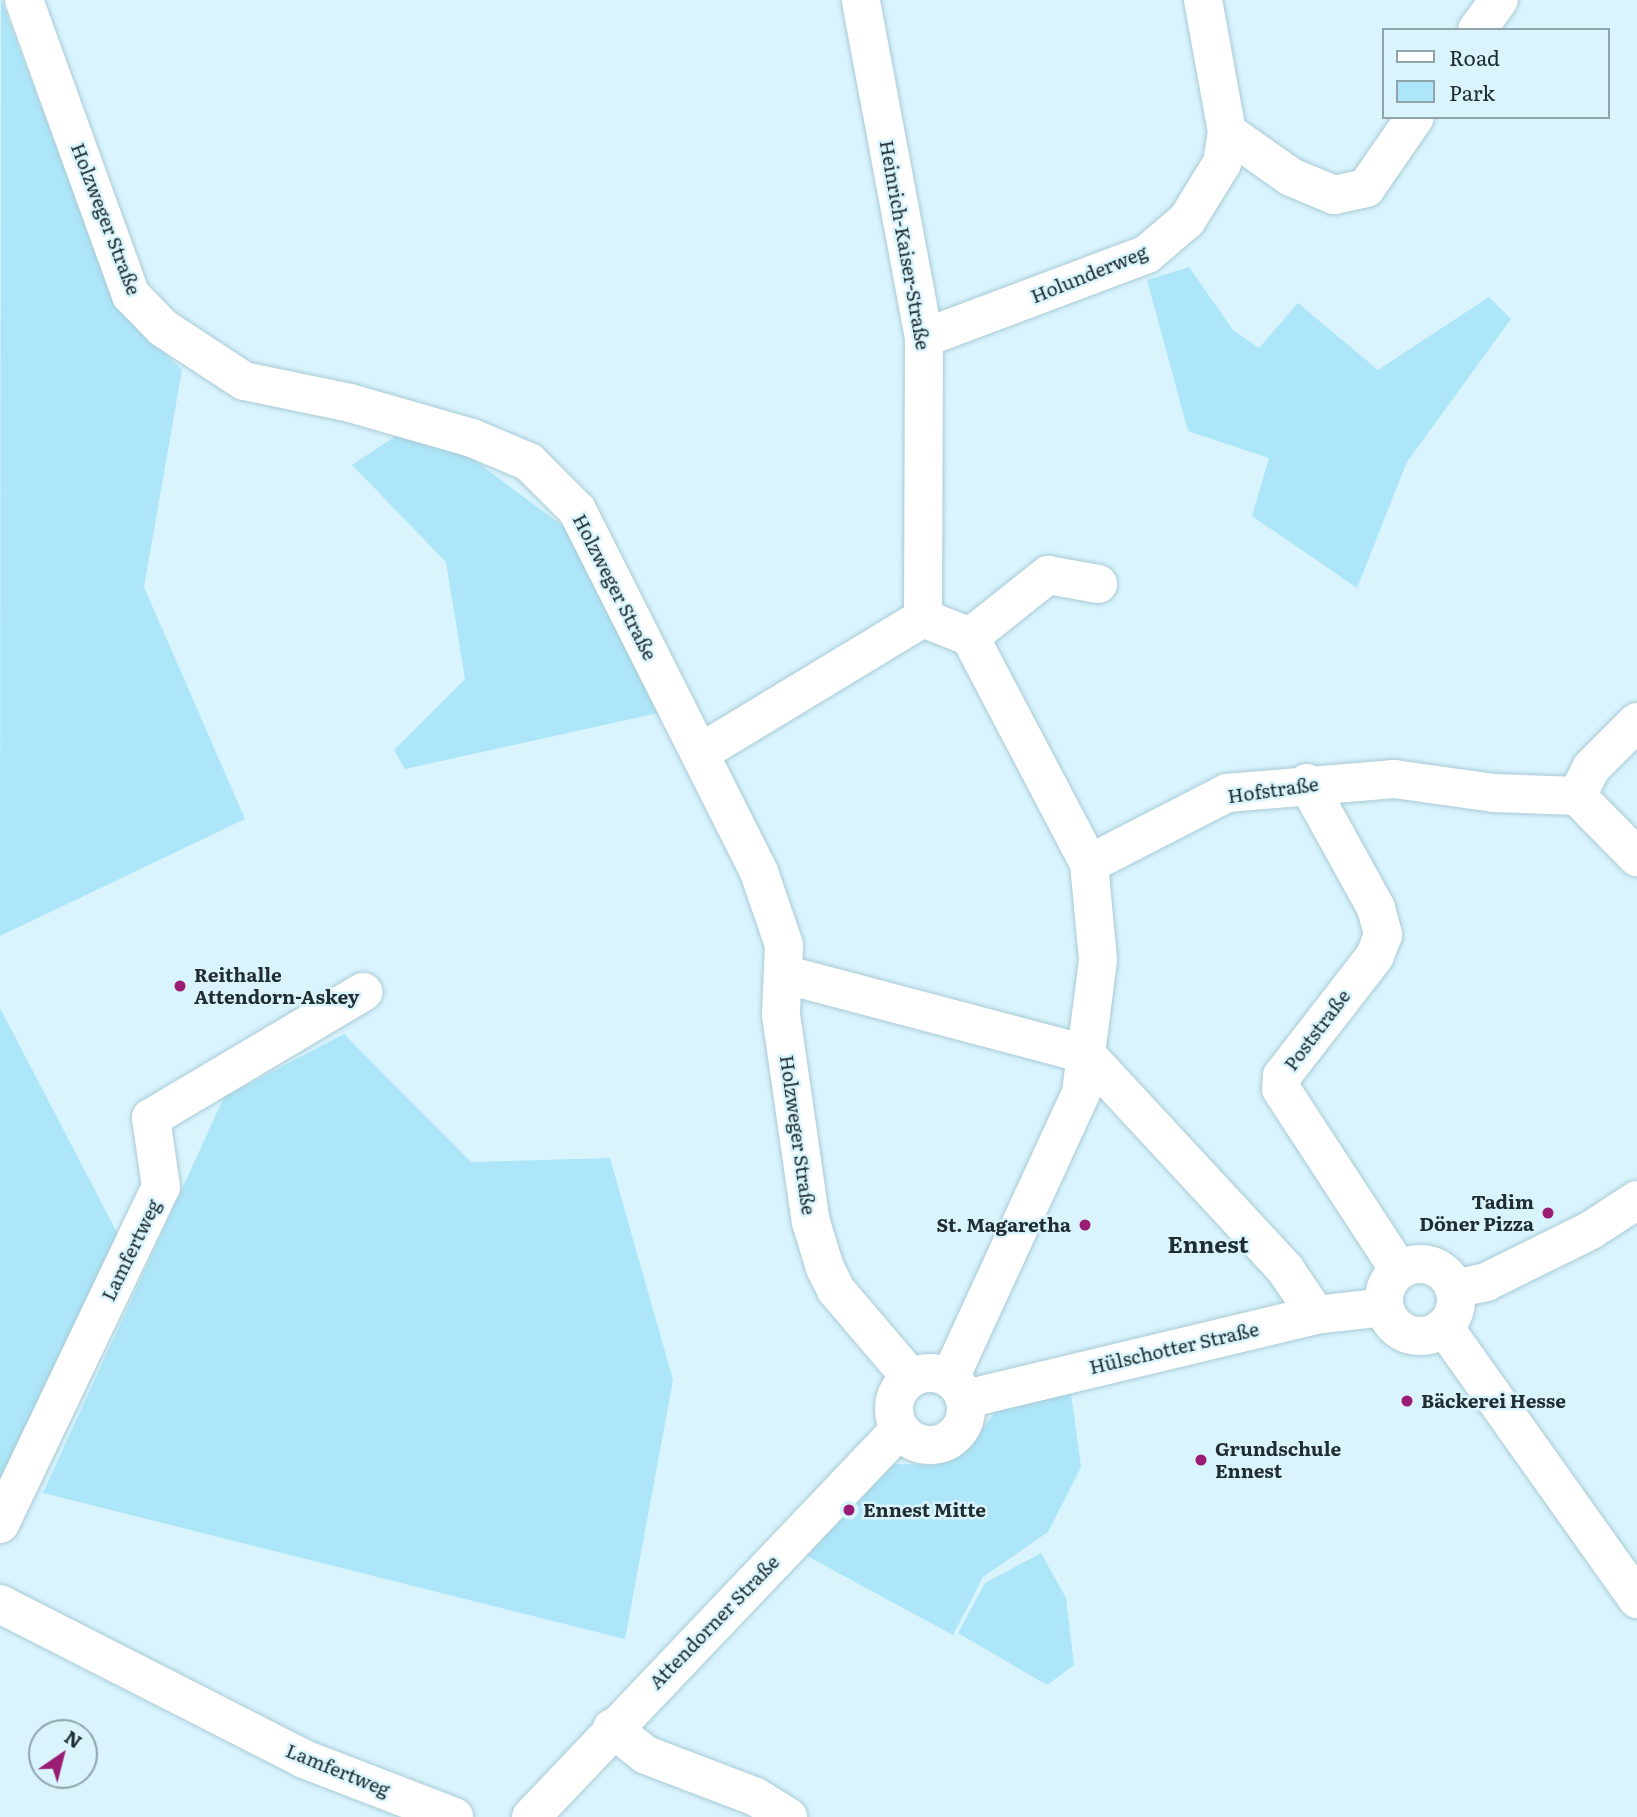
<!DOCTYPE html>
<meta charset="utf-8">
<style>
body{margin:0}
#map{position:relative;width:1637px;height:1817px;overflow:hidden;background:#d9f4fd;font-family:Literata,serif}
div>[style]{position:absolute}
.green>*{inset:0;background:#ade6f8}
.roads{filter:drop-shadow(0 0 2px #a9cad5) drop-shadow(0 0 2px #a9cad5)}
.minor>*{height:38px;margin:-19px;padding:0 19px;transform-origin:19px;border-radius:19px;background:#fff}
.minor>.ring{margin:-19px;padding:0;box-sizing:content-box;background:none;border:38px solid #fff;border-radius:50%}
.dots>*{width:19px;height:19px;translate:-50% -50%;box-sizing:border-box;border:4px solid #d9f4fd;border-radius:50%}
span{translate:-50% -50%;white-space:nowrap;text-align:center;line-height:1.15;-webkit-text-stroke:5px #d9f4fd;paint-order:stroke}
.street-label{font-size:19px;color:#202d31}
.poi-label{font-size:19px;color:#202d31;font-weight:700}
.left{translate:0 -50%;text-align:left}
.right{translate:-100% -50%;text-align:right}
.quarter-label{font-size:23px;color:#202d31;font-weight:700}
.legend{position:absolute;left:1382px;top:28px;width:228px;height:91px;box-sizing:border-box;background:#d9f4fd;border:2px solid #8fa4ab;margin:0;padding:9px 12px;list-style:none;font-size:21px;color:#202d31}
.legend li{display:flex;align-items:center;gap:14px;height:35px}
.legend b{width:35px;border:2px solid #8fa4ab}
.north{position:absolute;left:28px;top:1719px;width:70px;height:70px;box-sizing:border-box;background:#d9f4fd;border:2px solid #8fa4ab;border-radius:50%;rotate:35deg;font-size:19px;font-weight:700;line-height:28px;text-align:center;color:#202d31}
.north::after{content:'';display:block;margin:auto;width:24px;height:32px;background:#9a1c73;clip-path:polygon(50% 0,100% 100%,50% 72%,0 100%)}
</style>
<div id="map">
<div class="green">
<div style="clip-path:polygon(1px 0,116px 305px,182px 370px,144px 587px,245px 819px,0 936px)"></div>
<div style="clip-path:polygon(1189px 267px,1233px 330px,1259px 348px,1298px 303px,1378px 370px,1489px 297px,1511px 319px,1407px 462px,1357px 588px,1252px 516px,1269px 458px,1188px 431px,1147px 280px)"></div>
<div style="clip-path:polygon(402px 432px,473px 459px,572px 533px,658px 713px,405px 769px,394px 750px,465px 679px,446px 562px,352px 465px)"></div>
<div style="clip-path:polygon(0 1008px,124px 1246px,0 1494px)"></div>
<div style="clip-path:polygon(344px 1034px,471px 1162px,610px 1158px,673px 1380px,625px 1639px,43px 1493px,224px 1097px)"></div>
<div style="clip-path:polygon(1069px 1378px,1081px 1467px,1048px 1532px,983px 1577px,953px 1635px,807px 1556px,893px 1464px,935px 1465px,963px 1453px,997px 1410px)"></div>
<div style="clip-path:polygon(1041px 1553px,1066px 1598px,1074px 1665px,1047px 1685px,958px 1633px,985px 1583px)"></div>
</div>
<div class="roads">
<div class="minor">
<div style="left:24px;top:0;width:314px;rotate:70.1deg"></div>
<div style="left:131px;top:295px;width:46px;rotate:45.9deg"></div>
<div style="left:163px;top:328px;width:97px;rotate:33.2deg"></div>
<div style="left:244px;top:381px;width:108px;rotate:11.7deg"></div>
<div style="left:350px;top:403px;width:127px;rotate:16deg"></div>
<div style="left:472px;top:438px;width:62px;rotate:22.8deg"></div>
<div style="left:529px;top:462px;width:68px;rotate:45deg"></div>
<div style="left:577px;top:510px;width:405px;rotate:63.3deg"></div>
<div style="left:759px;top:872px;width:77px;rotate:71.1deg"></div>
<div style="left:784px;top:945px;width:70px;rotate:92.5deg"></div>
<div style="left:781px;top:1015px;width:209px;rotate:81.8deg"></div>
<div style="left:811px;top:1222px;width:48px;rotate:73.1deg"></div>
<div style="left:825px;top:1268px;width:25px;rotate:63deg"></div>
<div style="left:836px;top:1290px;width:116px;rotate:49.6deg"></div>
<div style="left:1477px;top:30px;width:37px;rotate:-54deg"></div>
<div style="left:1227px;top:132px;width:78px;rotate:35.1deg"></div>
<div style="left:1291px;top:177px;width:47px;rotate:22.7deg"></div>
<div style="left:1334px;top:195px;width:33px;rotate:-12deg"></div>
<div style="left:1366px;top:188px;width:86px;rotate:-55.4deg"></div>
<div style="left:924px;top:338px;width:238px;rotate:-20.6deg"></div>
<div style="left:1147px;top:254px;width:52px;rotate:-40.4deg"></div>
<div style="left:1187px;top:220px;width:67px;rotate:-58.4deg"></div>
<div style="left:1222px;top:163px;width:31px;rotate:-81deg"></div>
<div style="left:1227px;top:132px;width:134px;rotate:-100.3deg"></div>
<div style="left:923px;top:618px;width:51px;rotate:22deg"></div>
<div style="left:970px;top:637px;width:256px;rotate:62.3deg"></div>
<div style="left:1089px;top:864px;width:96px;rotate:84.6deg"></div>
<div style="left:1098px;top:960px;width:134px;rotate:97.3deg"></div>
<div style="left:1081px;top:1093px;width:314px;rotate:114.7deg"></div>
<div style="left:970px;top:637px;width:100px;rotate:-38.5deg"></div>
<div style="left:1048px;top:575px;width:51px;rotate:10.2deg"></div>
<div style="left:700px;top:753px;width:261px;rotate:-31.2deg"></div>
<div style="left:923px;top:618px;width:280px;rotate:-89.8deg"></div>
<div style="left:924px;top:338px;width:344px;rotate:-100.6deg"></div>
<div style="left:1307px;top:783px;width:143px;rotate:61.1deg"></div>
<div style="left:1376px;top:908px;width:28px;rotate:75deg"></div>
<div style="left:1383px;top:935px;width:22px;rotate:111deg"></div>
<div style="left:1375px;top:956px;width:152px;rotate:127.8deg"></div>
<div style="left:1282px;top:1076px;width:13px;rotate:94deg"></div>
<div style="left:1281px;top:1089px;width:216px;rotate:56.9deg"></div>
<div style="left:1577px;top:796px;width:31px;rotate:-63deg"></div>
<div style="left:1591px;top:768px;width:65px;rotate:-45deg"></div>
<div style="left:1089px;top:864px;width:155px;rotate:-27.2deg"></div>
<div style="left:1227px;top:793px;width:168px;rotate:-4.8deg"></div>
<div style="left:1394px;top:779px;width:101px;rotate:8deg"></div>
<div style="left:1494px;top:793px;width:83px;rotate:2.1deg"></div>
<div style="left:1577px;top:796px;width:86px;rotate:45.5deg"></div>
<div style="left:783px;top:974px;width:313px;rotate:14.8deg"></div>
<div style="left:1086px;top:1054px;width:293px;rotate:47.2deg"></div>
<div style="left:1285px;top:1269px;width:55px;rotate:56deg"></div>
<div class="ring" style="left:1384px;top:1264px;width:34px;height:34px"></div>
<div style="left:1454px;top:1289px;width:33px;rotate:-12deg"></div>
<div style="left:1486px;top:1282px;width:117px;rotate:-26.3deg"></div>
<div style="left:1591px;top:1230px;width:55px;rotate:-33.1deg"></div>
<div style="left:1444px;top:1327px;width:334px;rotate:54.6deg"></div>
<div class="ring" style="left:894px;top:1373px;width:34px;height:34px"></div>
<div style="left:966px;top:1399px;width:360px;rotate:-13.5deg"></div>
<div style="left:1316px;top:1315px;width:68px;rotate:-6.7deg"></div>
<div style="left:0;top:1524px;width:373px;rotate:-64.5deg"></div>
<div style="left:161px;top:1187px;width:70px;rotate:-98.2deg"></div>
<div style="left:151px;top:1118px;width:247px;rotate:-30.7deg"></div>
<div style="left:0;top:1604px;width:341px;rotate:27deg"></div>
<div style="left:304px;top:1759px;width:161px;rotate:21.1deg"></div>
<div style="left:612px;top:1728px;width:43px;rotate:38.5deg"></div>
<div style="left:646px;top:1755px;width:118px;rotate:20.9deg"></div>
<div style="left:756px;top:1797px;width:38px;rotate:32deg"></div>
<div style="left:531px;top:1817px;width:535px;rotate:-46.44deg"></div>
</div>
</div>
<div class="dots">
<div style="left:180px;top:986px;background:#9a1c73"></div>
<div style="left:1548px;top:1213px;background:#9a1c73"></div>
<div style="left:1085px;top:1225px;background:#9a1c73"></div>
<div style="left:1407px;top:1401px;background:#9a1c73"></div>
<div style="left:1201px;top:1460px;background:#9a1c73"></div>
<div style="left:849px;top:1510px;background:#9a1c73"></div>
</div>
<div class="street-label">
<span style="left:106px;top:219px;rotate:69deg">Holzweger Straße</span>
<span style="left:905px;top:245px;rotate:80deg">Heinrich-Kaiser-Straße</span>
<span style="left:1089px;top:274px;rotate:-22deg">Holunderweg</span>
<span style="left:615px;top:587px;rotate:63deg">Holzweger Straße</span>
<span style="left:1273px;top:790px;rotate:-8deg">Hofstraße</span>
<span style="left:1317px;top:1030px;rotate:-53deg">Poststraße</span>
<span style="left:798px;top:1135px;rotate:82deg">Holzweger Straße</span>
<span style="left:131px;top:1250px;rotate:-64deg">Lamfertweg</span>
<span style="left:1174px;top:1348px;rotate:-13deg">Hülschotter Straße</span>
<span style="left:714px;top:1622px;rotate:-46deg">Attendorner Straße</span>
<span style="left:338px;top:1770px;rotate:22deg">Lamfertweg</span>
</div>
<div class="poi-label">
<span class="left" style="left:194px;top:986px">Reithalle<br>Attendorn-Askey</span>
<span class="right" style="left:1534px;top:1213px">Tadim<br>Döner Pizza</span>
<span class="right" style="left:1071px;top:1225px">St. Magaretha</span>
<span class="left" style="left:1421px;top:1401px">Bäckerei Hesse</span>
<span class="left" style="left:1215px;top:1460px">Grundschule<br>Ennest</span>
<span class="left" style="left:863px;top:1510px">Ennest Mitte</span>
</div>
<div class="quarter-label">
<span style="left:1208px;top:1243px">Ennest</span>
</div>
<ul class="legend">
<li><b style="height:9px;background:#fff"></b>Road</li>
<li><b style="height:19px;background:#ade6f8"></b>Park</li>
</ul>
<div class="north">N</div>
</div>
